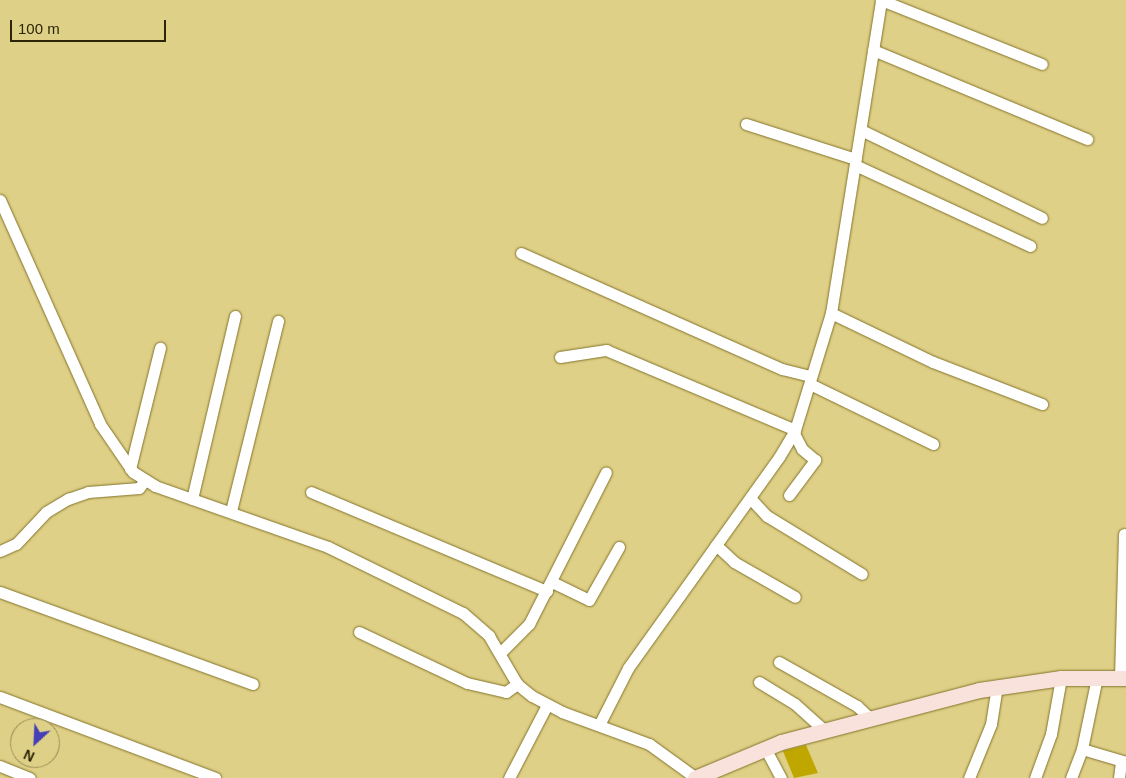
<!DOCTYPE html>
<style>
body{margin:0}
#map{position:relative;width:1126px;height:778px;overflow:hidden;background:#dfd087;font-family:Helvetica,sans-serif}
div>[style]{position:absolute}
.building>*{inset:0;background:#c0a700}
.roads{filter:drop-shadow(0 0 1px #82742a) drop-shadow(0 0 1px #82742a)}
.street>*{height:11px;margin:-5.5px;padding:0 5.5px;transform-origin:5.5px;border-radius:5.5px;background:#fff}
.secondary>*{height:15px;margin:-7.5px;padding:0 7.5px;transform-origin:7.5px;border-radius:7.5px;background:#f9e2db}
span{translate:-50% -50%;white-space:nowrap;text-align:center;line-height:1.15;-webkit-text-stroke:4px #dfd087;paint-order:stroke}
.north{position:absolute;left:10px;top:718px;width:50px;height:50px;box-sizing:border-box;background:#dfd087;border:1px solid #978c53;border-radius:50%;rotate:205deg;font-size:14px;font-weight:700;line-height:20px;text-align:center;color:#2b2506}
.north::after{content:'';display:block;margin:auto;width:18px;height:22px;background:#4540b6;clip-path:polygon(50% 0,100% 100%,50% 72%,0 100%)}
.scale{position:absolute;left:10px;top:20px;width:156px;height:22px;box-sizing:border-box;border:2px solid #2b2506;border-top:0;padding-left:6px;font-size:15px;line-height:18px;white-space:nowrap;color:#2b2506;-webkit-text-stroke:4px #dfd087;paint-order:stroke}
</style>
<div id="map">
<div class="building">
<div style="clip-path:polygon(806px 745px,818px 773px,794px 778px,783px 751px)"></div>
</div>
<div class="roads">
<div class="street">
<div style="left:873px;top:50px;width:232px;rotate:22.6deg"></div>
<div style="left:746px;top:124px;width:115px;rotate:17.7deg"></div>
<div style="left:861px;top:130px;width:201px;rotate:25.9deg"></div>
<div style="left:855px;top:165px;width:193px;rotate:24.8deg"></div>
<div style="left:0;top:200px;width:245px;rotate:65.9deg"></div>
<div style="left:100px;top:424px;width:58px;rotate:55.5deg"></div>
<div style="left:133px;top:472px;width:26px;rotate:32deg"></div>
<div style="left:155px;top:486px;width:183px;rotate:19.4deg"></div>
<div style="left:328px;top:547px;width:150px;rotate:26.1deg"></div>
<div style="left:463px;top:613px;width:35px;rotate:41deg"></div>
<div style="left:489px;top:636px;width:56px;rotate:59.7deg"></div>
<div style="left:517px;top:684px;width:19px;rotate:39deg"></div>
<div style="left:532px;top:696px;width:34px;rotate:28deg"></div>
<div style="left:562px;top:712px;width:93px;rotate:20.2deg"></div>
<div style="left:649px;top:744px;width:58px;rotate:35.9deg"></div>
<div style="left:521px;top:253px;width:286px;rotate:24deg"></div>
<div style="left:782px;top:369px;width:30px;rotate:14deg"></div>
<div style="left:831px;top:313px;width:113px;rotate:25.7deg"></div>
<div style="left:933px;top:362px;width:117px;rotate:21.1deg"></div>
<div style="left:560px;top:357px;width:47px;rotate:-8.7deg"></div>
<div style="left:606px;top:350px;width:205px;rotate:22.9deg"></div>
<div style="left:810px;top:384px;width:137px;rotate:26deg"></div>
<div style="left:130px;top:469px;width:125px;rotate:-76.1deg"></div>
<div style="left:311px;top:492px;width:256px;rotate:22.8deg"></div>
<div style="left:789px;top:495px;width:44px;rotate:-53.4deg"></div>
<div style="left:815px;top:460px;width:17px;rotate:-140deg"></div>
<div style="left:802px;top:449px;width:18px;rotate:-117deg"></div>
<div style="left:750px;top:498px;width:25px;rotate:47deg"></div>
<div style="left:767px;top:516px;width:111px;rotate:31.4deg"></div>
<div style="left:192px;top:499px;width:188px;rotate:-76.8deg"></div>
<div style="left:231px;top:511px;width:196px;rotate:-76.1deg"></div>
<div style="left:716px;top:545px;width:25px;rotate:43deg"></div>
<div style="left:734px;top:562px;width:70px;rotate:29.8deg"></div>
<div style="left:0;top:551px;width:17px;rotate:-24deg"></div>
<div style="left:16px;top:544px;width:44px;rotate:-46.8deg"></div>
<div style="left:46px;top:512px;width:26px;rotate:-31deg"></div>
<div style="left:68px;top:499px;width:21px;rotate:-19deg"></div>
<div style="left:88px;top:492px;width:51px;rotate:-4.5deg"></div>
<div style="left:139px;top:488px;width:10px;rotate:-53deg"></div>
<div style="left:552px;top:582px;width:41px;rotate:25.9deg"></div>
<div style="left:589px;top:600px;width:61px;rotate:-60.5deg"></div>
<div style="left:0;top:592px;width:269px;rotate:20deg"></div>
<div style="left:359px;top:632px;width:119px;rotate:25.3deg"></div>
<div style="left:467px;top:683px;width:40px;rotate:13deg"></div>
<div style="left:506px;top:692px;width:14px;rotate:-36deg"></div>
<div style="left:501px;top:652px;width:40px;rotate:-45deg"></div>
<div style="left:529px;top:624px;width:170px;rotate:-63.1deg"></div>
<div style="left:779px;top:662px;width:90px;rotate:29.4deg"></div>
<div style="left:857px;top:706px;width:16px;rotate:43deg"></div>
<div style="left:1120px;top:677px;width:143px;rotate:-88.4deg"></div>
<div style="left:759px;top:682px;width:42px;rotate:31.4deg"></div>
<div style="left:795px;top:704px;width:38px;rotate:42deg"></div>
<div style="left:0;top:697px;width:230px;rotate:20.6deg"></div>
<div style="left:599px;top:725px;width:64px;rotate:-63deg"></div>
<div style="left:628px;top:668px;width:259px;rotate:-54.4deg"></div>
<div style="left:779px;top:457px;width:31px;rotate:-59deg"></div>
<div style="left:795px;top:430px;width:122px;rotate:-72.9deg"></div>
<div style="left:831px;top:313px;width:317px;rotate:-80.9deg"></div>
<div style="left:881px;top:0;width:173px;rotate:21.7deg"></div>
<div style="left:765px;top:748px;width:34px;rotate:62deg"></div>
<div style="left:1082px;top:749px;width:46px;rotate:16.5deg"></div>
<div style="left:0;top:766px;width:32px;rotate:22deg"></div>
<div style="left:509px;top:778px;width:82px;rotate:-62.5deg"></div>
<div style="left:969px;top:778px;width:58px;rotate:-67.8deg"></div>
<div style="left:991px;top:724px;width:37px;rotate:-81deg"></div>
<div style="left:1035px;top:778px;width:47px;rotate:-70deg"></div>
<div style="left:1051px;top:734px;width:57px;rotate:-79.9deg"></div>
<div style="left:1071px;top:778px;width:31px;rotate:-69deg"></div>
<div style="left:1082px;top:749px;width:74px;rotate:-78.2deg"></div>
<div style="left:1119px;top:778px;width:17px;rotate:-83deg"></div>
</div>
<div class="secondary">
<div style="left:695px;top:778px;width:93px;rotate:-22.7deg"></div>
<div style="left:781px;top:742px;width:205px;rotate:-14.7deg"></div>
<div style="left:979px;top:690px;width:83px;rotate:-8.3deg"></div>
<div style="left:1061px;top:678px;width:65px"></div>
</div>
</div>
<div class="north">N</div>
<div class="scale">100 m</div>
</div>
